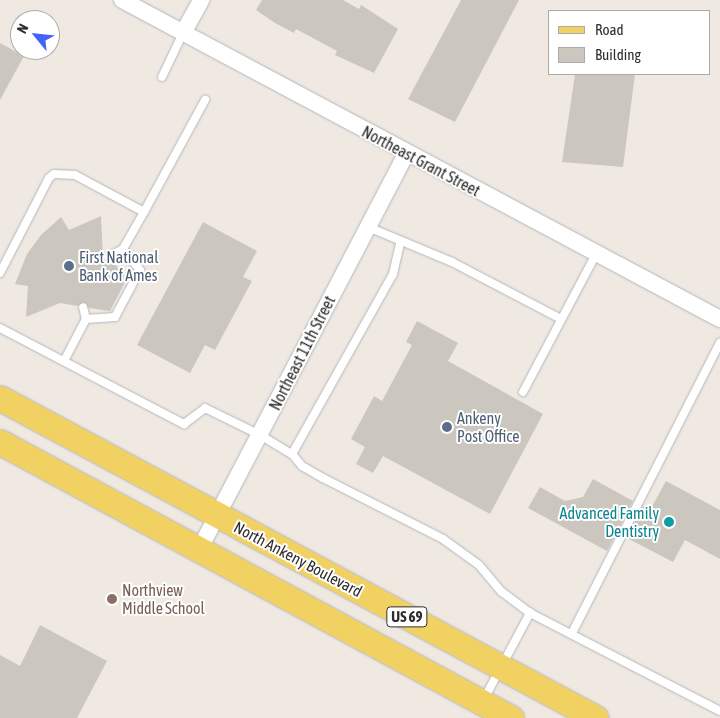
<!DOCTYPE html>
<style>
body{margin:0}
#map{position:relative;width:720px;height:718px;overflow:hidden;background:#efe9e1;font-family:"Asap Condensed",sans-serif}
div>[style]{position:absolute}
.building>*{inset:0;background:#cbc7bf}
.roads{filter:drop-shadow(0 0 1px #b4b7c1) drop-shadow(0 0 1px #b4b7c1)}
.service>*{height:8px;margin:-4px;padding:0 4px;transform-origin:4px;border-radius:4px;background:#fff}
.minor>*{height:16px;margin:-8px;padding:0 8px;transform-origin:8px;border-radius:8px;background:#fff}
.primary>*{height:25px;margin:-12.5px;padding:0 12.5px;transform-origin:12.5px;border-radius:12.5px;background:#f2d163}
.dots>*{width:14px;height:14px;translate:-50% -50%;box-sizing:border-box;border:2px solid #fff;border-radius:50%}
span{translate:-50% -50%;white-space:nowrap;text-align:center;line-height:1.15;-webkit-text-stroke:4px #fff;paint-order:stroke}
.shield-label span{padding:1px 4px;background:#fff;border:1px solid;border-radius:4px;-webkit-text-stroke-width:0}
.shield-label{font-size:15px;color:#2e2e2e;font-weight:700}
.street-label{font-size:16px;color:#2e2e2e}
.service-label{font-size:16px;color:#4e5e75}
.left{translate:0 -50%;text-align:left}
.culture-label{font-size:16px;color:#0d838f}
.right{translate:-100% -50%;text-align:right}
.education-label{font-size:16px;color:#785e54}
.legend{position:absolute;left:548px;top:10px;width:162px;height:65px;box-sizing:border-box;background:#fff;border:1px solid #ababab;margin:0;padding:6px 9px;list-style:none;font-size:15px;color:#2e2e2e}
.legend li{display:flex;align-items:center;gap:10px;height:25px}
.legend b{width:25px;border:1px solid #ababab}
.north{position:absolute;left:10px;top:10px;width:50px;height:50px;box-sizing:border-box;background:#fff;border:1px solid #ababab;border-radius:50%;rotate:298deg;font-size:14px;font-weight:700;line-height:20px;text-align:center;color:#2e2e2e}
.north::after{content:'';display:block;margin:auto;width:18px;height:22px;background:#4264fb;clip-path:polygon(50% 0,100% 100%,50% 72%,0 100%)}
</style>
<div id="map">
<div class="building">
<div style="clip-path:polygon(262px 0,343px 0,359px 9px,361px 5px,398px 29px,374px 73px,335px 55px,337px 51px,296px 29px,294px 33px,275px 23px,256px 10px)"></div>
<div style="clip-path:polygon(461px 0,519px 0,455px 122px,408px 99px)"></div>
<div style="clip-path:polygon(0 43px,24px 56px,0 100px)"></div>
<div style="clip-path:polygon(575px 74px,635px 74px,623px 167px,562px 162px)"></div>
<div style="clip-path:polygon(101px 216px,103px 259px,112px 261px,127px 278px,110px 311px,89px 308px,84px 302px,78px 306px,60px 303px,26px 317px,28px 286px,15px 284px,27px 254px,41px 235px,61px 217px,69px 230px)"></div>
<div style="clip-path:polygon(203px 222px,257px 251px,243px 277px,252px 281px,215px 350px,205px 345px,190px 373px,137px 345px)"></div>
<div style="clip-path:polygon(417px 321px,458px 343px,448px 361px,543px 414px,490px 514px,383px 456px,373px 473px,356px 464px,365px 447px,351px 439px,374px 396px,382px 401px,412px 345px,406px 342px)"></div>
<div style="clip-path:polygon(593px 479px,633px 501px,607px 551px,528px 508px,540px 487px,565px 501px,583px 497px)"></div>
<div style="clip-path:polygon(666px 481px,720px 510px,720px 559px,685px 540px,673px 562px,627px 538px,643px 506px,650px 510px)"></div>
<div style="clip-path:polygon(40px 625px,107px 661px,77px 718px,0 718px,0 655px,20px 666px)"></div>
</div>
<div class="roads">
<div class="service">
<div style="left:162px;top:77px;width:49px;rotate:-64.5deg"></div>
<div style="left:368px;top:227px;width:91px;rotate:22.6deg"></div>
<div style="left:452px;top:262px;width:123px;rotate:27.6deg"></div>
<div style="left:108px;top:257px;width:17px;rotate:-28deg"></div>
<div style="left:123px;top:249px;width:43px;rotate:-60.4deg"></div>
<div style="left:0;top:273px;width:107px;rotate:-62.7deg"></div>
<div style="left:49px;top:178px;width:6px;rotate:-39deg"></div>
<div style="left:54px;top:174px;width:21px;rotate:3deg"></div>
<div style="left:75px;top:175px;width:78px;rotate:28.2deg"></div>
<div style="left:144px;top:212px;width:128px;rotate:-61.4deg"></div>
<div style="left:86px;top:319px;width:29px;rotate:-4deg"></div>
<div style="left:115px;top:317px;width:53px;rotate:-62deg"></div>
<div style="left:140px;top:270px;width:27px;rotate:-129deg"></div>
<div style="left:0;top:328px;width:208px;rotate:27.6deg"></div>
<div style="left:184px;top:424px;width:26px;rotate:-37deg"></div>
<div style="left:205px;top:408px;width:61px;rotate:26.1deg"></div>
<div style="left:260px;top:435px;width:37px;rotate:31deg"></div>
<div style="left:292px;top:454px;width:16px;rotate:50deg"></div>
<div style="left:302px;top:466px;width:24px;rotate:30deg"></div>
<div style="left:323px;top:478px;width:135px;rotate:26.9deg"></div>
<div style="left:443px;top:539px;width:44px;rotate:35.8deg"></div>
<div style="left:479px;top:565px;width:35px;rotate:50deg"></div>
<div style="left:502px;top:592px;width:35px;rotate:37deg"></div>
<div style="left:64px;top:361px;width:47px;rotate:-62.4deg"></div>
<div style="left:86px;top:319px;width:12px;rotate:-104deg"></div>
<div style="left:523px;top:392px;width:156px;rotate:-62.1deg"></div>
<div style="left:292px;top:454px;width:206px;rotate:-60.7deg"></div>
<div style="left:393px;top:274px;width:32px;rotate:-77deg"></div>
<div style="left:572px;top:633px;width:326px;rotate:-63deg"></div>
<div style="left:484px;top:699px;width:98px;rotate:-61.9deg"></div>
<div style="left:530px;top:613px;width:214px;rotate:27.3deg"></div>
</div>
<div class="minor">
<div style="left:122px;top:0;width:678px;rotate:28.08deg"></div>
<div style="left:183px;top:33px;width:38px;rotate:-61deg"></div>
<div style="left:198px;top:552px;width:449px;rotate:-62.4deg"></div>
</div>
<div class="primary">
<div style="left:0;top:398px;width:676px;rotate:28.23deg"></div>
<div style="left:0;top:442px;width:581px;rotate:28.37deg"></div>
</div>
</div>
<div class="dots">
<div style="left:69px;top:266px;background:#5c6f8a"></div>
<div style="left:447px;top:427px;background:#5c6f8a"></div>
<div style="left:669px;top:522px;background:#0f9aa8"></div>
<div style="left:112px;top:599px;background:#8d6e63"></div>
</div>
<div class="shield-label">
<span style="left:407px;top:617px">US 69</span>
</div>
<div class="street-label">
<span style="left:421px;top:161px;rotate:28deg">Northeast Grant Street</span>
<span style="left:302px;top:353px;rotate:-63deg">Northeast 11th Street</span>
<span style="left:298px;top:559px;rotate:28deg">North Ankeny Boulevard</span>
</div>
<div class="service-label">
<span class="left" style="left:79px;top:266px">First National<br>Bank of Ames</span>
<span class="left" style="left:457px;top:427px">Ankeny<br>Post Office</span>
</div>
<div class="culture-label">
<span class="right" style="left:659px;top:522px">Advanced Family<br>Dentistry</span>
</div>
<div class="education-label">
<span class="left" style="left:122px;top:599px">Northview<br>Middle School</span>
</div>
<ul class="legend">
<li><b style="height:6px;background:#f2d163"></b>Road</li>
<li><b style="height:14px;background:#cbc7bf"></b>Building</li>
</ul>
<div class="north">N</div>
</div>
